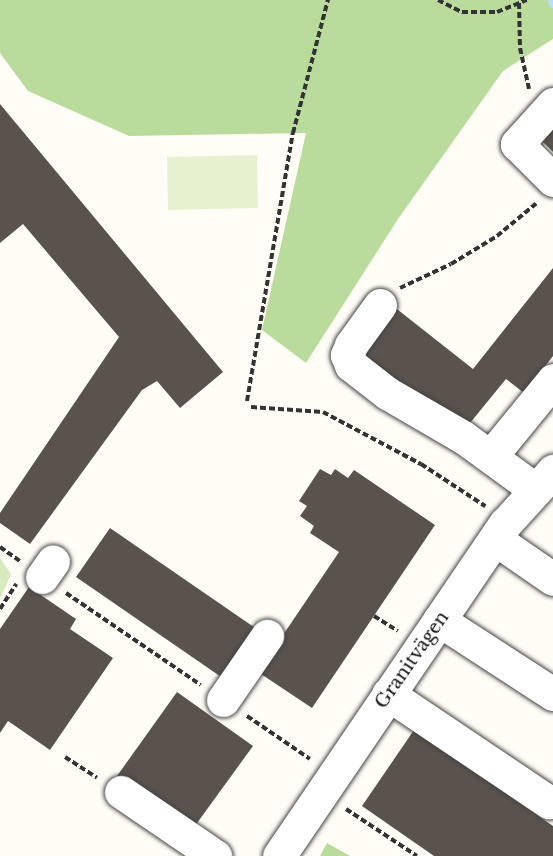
<!DOCTYPE html>
<meta charset="utf-8">
<style>
body{margin:0}
#map{position:relative;width:553px;height:856px;overflow:hidden;background:#fffdf5;font-family:"Libre Baskerville",serif}
div>[style]{position:absolute}
.green>*{inset:0;background:#d5ebbd}
.forest>*{inset:0;background:#b9dc9c}
.pitch>*{inset:0;background:#e6f2cf}
.stream>*{height:8px;margin:-4px;padding:0 4px;transform-origin:4px;border-radius:4px;background:#b9e0f7}
.building>*{inset:0;background:#5a524d}
.path>*{height:4px;margin-top:-2px;transform-origin:0;background:repeating-linear-gradient(90deg,#333 0 6px,transparent 0 9px)}
.roads{filter:drop-shadow(0 0 2px #444) drop-shadow(0 0 2px #444)}
.minor>*{height:33px;margin:-16.5px;padding:0 16.5px;transform-origin:16.5px;border-radius:16.5px;background:#fff}
span{translate:-50% -50%;white-space:nowrap;text-align:center;line-height:1.15;-webkit-text-stroke:6px #fff;paint-order:stroke}
.street-label{font-size:18px;color:#111}
</style>
<div id="map">
<div class="green">
<div style="clip-path:polygon(0 558px,11px 574px,0 599px)"></div>
</div>
<div class="forest">
<div style="clip-path:polygon(0 0,553px 0,553px 39px,503px 71px,398px 219px,306px 363px,262px 330px,306px 133px,129px 136px,28px 91px,0 53px)"></div>
<div style="clip-path:polygon(327px 843px,350px 856px,320px 856px)"></div>
</div>
<div class="pitch">
<div style="clip-path:polygon(257px 155px,258px 208px,168px 210px,167px 157px)"></div>
</div>
<div class="stream">
<div style="left:552px;top:0;width:4px;rotate:76deg"></div>
</div>
<div class="building">
<div style="clip-path:polygon(0 104px,223px 372px,180px 408px,157px 381px,142px 390px,30px 544px,0 523px,0 513px,119px 337px,23px 224px,0 243px)"></div>
<div style="clip-path:polygon(553px 127px,553px 152px,541px 140px)"></div>
<div style="clip-path:polygon(553px 268px,553px 356px,524px 393px,506px 379px,461px 434px,352px 348px,388px 302px,473px 369px)"></div>
<div style="clip-path:polygon(320px 469px,331px 475px,335px 469px,348px 478px,354px 470px,435px 525px,312px 708px,258px 672px,339px 552px,310px 533px,314px 526px,300px 516px,307px 506px,299px 501px)"></div>
<div style="clip-path:polygon(110px 528px,261px 632px,227px 681px,76px 577px)"></div>
<div style="clip-path:polygon(29px 587px,76px 619px,70px 629px,113px 658px,50px 750px,8px 721px,0 733px,0 629px)"></div>
<div style="clip-path:polygon(177px 692px,253px 746px,192px 830px,117px 776px)"></div>
<div style="clip-path:polygon(414px 730px,553px 826px,553px 856px,434px 856px,362px 806px)"></div>
</div>
<div class="path">
<div style="left:438px;top:0;width:27px;rotate:27deg"></div>
<div style="left:462px;top:12px;width:35px"></div>
<div style="left:497px;top:12px;width:32px;rotate:-22deg"></div>
<div style="left:519px;top:3px;width:45px;rotate:88.7deg"></div>
<div style="left:520px;top:48px;width:42px;rotate:77.6deg"></div>
<div style="left:400px;top:288px;width:56px;rotate:-25.2deg"></div>
<div style="left:451px;top:264px;width:54px;rotate:-31.3deg"></div>
<div style="left:497px;top:236px;width:53px;rotate:-39.7deg"></div>
<div style="left:247px;top:401px;width:272px;rotate:-80.3deg"></div>
<div style="left:293px;top:133px;width:138px;rotate:-75.3deg"></div>
<div style="left:251px;top:407px;width:72px;rotate:4deg"></div>
<div style="left:323px;top:412px;width:111px;rotate:28deg"></div>
<div style="left:421px;top:464px;width:77px;rotate:33.3deg"></div>
<div style="left:0;top:547px;width:24px;rotate:35deg"></div>
<div style="left:66px;top:593px;width:163px;rotate:34.3deg"></div>
<div style="left:0;top:609px;width:30px;rotate:-57deg"></div>
<div style="left:374px;top:616px;width:28px;rotate:32deg"></div>
<div style="left:247px;top:716px;width:76px;rotate:34.3deg"></div>
<div style="left:65px;top:757px;width:38px;rotate:33deg"></div>
<div style="left:346px;top:809px;width:85px;rotate:33.5deg"></div>
</div>
<div class="roads">
<div class="minor">
<div style="left:553px;top:104px;width:54px;rotate:132deg"></div>
<div style="left:517px;top:144px;width:51px;rotate:45deg"></div>
<div style="left:380px;top:305px;width:49px;rotate:125.9deg"></div>
<div style="left:351px;top:345px;width:11px;rotate:112deg"></div>
<div style="left:347px;top:355px;width:11px;rotate:68deg"></div>
<div style="left:351px;top:365px;width:46px;rotate:37.9deg"></div>
<div style="left:387px;top:393px;width:88px;rotate:30.1deg"></div>
<div style="left:463px;top:437px;width:90px;rotate:36deg"></div>
<div style="left:491px;top:456px;width:98px;rotate:-50.8deg"></div>
<div style="left:495px;top:539px;width:70px;rotate:34.6deg"></div>
<div style="left:42px;top:577px;width:19px;rotate:-55deg"></div>
<div style="left:439px;top:620px;width:136px;rotate:33deg"></div>
<div style="left:388px;top:694px;width:194px;rotate:33.9deg"></div>
<div style="left:223px;top:700px;width:78px;rotate:-55.5deg"></div>
<div style="left:121px;top:792px;width:114px;rotate:34.2deg"></div>
<div style="left:279px;top:856px;width:402px;rotate:-55.8deg"></div>
<div style="left:505px;top:524px;width:72px;rotate:-47.8deg"></div>
</div>
</div>
<div class="street-label">
<span style="left:412px;top:660px;rotate:-55deg">Granitvägen</span>
</div>
</div>
